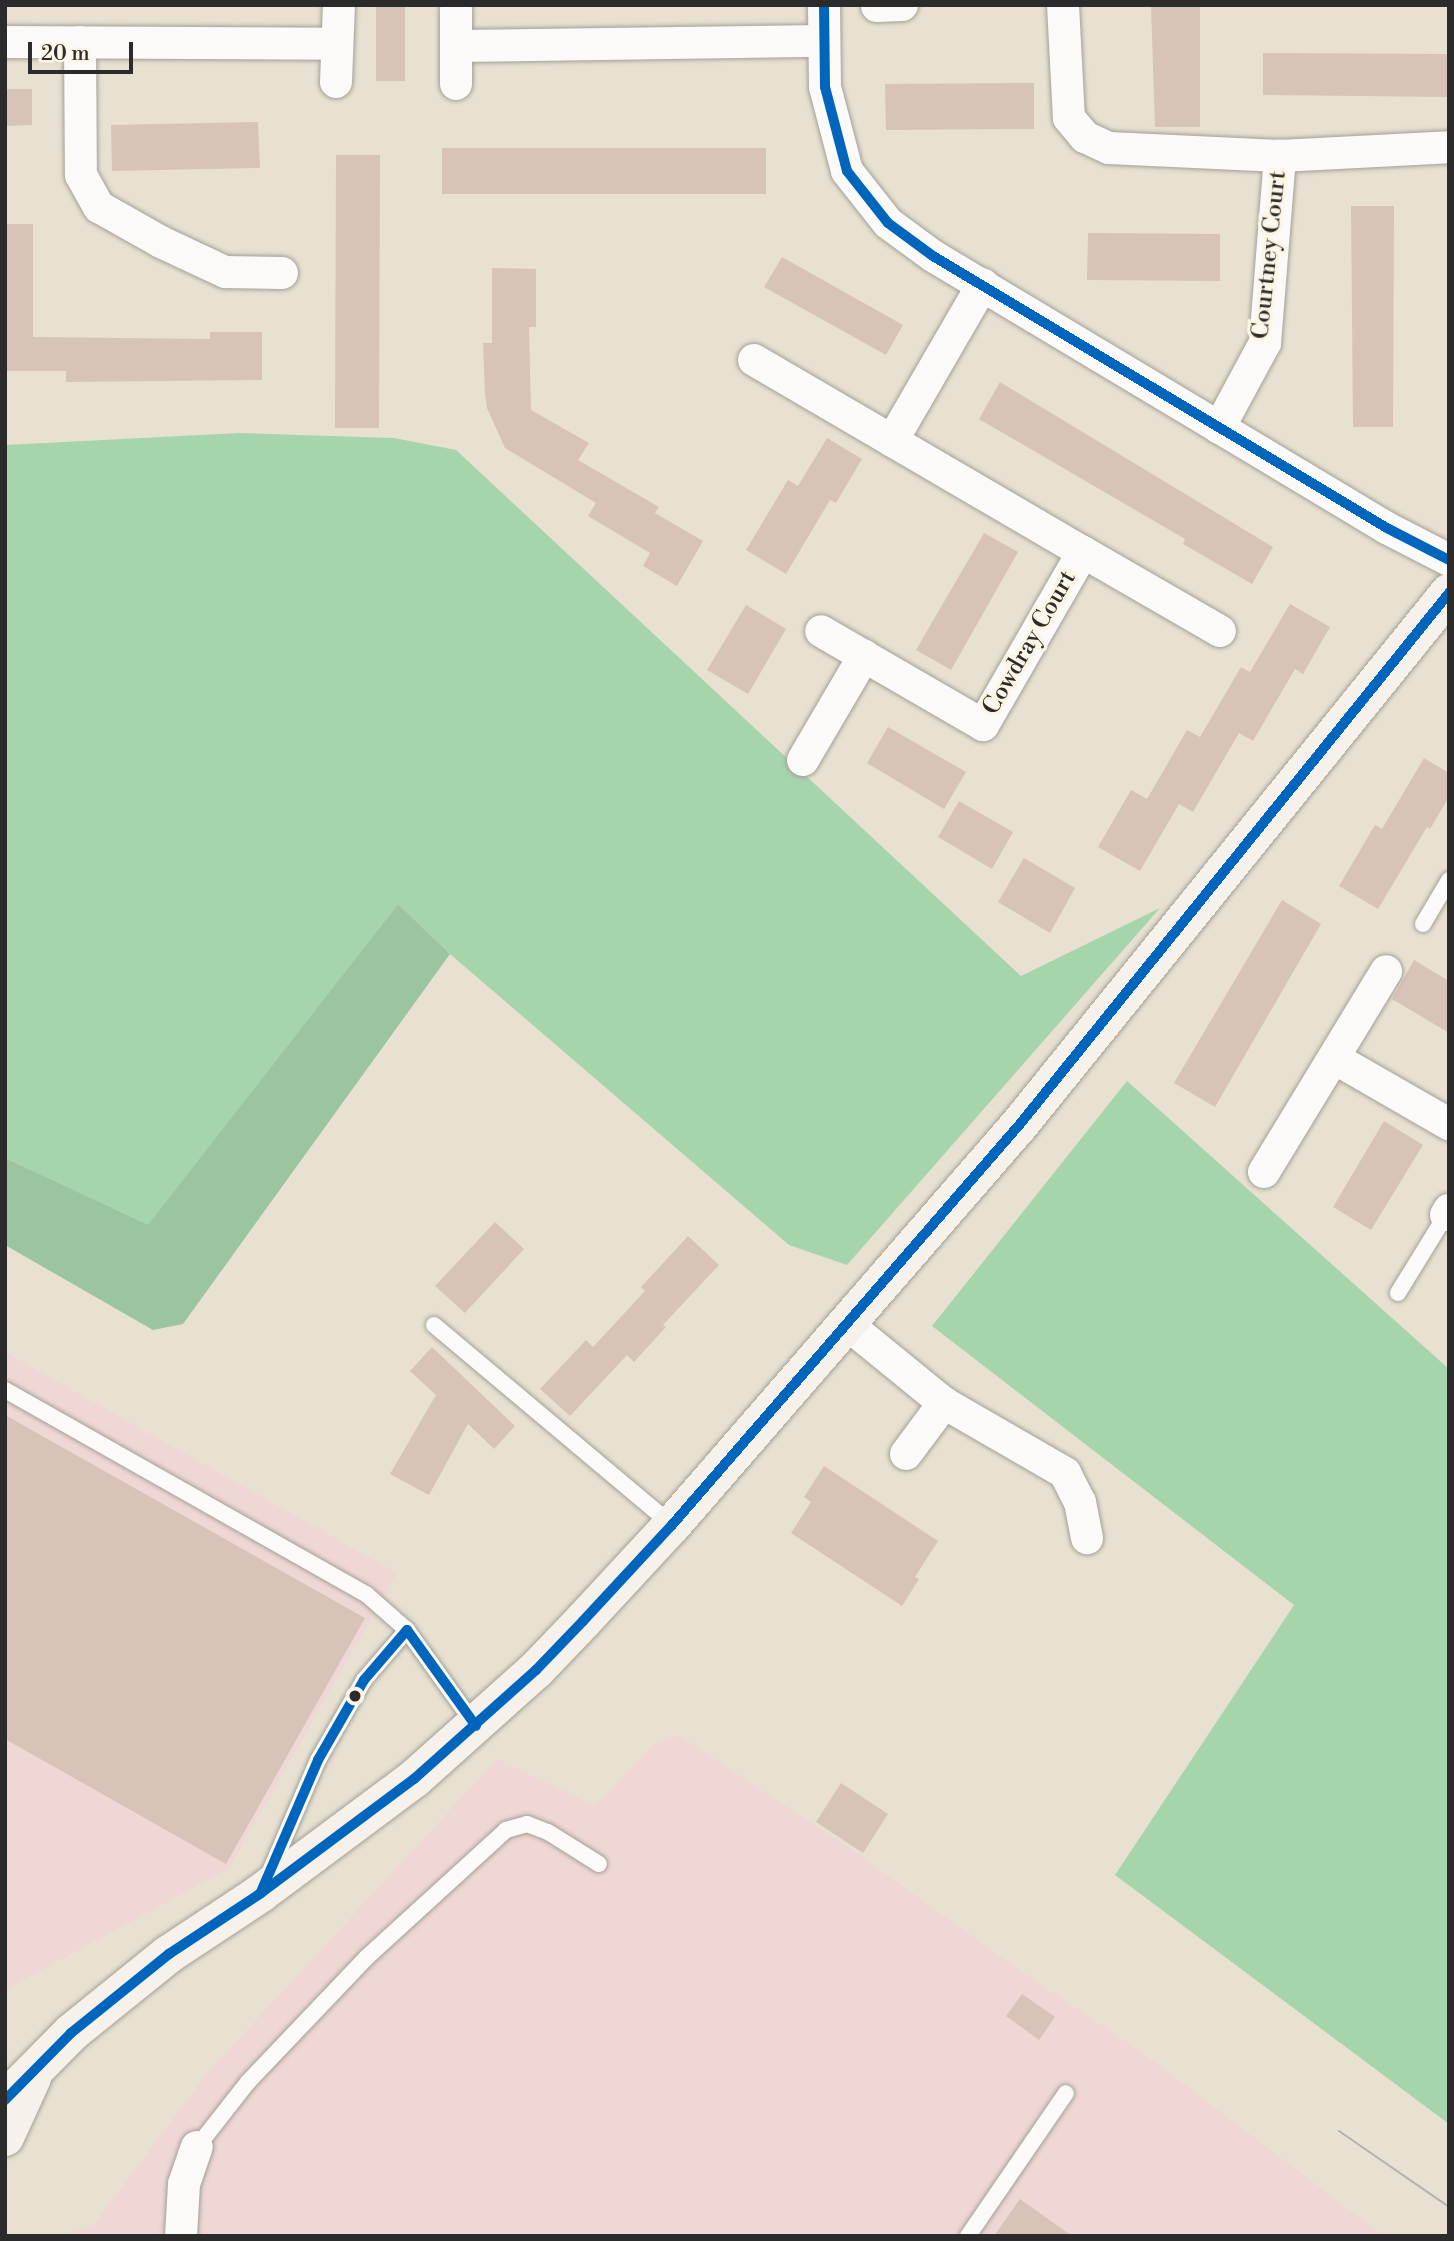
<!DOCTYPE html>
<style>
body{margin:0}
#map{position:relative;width:1454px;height:2241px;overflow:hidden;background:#e8e1d1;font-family:"Libre Bodoni",serif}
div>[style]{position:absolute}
.built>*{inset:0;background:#efd7d5}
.green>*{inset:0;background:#a6d4ad}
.forest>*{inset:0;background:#9bc4a1}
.building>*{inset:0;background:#d7c3b8}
.roads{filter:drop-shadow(0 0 2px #a3a097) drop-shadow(0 0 2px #a3a097)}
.lane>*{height:16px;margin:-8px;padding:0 8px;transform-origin:8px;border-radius:8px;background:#fcfaf8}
.street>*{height:32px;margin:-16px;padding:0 16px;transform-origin:16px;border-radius:16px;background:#fcfaf8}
.secondary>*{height:38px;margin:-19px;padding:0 19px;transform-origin:19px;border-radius:19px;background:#f6f1ea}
.tram>*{height:2px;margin:-1px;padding:0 1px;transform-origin:1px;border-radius:1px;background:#b3b2b0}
.bus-1>*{height:10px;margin:-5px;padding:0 5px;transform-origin:5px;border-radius:5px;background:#0065bd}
.dots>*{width:19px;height:19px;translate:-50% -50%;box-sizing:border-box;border:4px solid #fcf5e5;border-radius:50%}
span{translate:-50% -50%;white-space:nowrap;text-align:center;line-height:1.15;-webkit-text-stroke:7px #fcf5e5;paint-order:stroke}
.street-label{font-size:24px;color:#2b2b2b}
.frame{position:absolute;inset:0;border:7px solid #2b2b2b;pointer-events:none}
.scale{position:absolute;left:28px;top:42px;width:105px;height:32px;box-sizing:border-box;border:4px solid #2b2b2b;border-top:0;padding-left:9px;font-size:21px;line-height:24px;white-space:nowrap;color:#2b2b2b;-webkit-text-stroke:5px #fcf5e5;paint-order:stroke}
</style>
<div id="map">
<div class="built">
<div style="clip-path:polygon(5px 1352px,397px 1573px,228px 1869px,5px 1990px)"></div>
<div style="clip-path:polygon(678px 1735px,854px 1851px,1022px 1972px,1143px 2053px,1384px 2236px,62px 2236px,94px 2224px,209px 2071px,497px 1759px,595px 1806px,655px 1743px)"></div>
</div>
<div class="green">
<div style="clip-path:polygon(240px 433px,394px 438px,456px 450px,1021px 976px,1160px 908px,847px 1265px,789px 1245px,450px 954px,398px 904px,148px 1226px,5px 1158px,5px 445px)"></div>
<div style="clip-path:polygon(1127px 1081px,1449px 1369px,1449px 2124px,1115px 1875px,1294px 1605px,932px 1326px)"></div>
</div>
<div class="forest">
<div style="clip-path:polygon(398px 904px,450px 954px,183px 1324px,153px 1330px,5px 1245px,5px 1158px,148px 1225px)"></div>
</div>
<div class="building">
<div style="clip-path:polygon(376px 5px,405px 5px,405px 81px,376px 81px)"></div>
<div style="clip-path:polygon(1151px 5px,1200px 5px,1200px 127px,1155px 127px)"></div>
<div style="clip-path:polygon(1263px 53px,1449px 54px,1449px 97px,1263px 95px)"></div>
<div style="clip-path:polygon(1034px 83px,1034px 129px,886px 130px,885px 84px)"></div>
<div style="clip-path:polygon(5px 89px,32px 89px,32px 125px,5px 126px)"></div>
<div style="clip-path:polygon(258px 122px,260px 168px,112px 171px,111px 125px)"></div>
<div style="clip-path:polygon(442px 148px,766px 148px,766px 194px,442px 194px)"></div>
<div style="clip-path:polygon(336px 155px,380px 155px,379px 428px,335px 428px)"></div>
<div style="clip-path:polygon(1351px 206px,1394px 206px,1393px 427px,1353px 427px)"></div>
<div style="clip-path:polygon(5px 224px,33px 224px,33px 337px,210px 339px,210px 332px,262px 332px,262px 380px,66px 382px,66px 371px,5px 371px)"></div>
<div style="clip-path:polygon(1088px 233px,1220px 234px,1220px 281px,1087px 280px)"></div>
<div style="clip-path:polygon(782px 257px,903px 325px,886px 355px,764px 287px)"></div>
<div style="clip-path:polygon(492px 268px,536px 269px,536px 327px,529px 327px,531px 410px,589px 443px,578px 460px,659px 507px,655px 513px,703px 541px,677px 586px,643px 566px,650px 553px,588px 516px,596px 503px,505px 448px,487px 408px,485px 394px,483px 343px,492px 343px)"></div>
<div style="clip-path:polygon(1000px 382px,1273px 547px,1252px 584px,1183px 544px,1185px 539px,979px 419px)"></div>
<div style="clip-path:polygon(827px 438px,862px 459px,836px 503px,830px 500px,786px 574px,746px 550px,788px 480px,798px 486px)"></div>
<div style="clip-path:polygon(984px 533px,1018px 552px,951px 670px,916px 650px)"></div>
<div style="clip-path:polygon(1290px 604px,1330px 627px,1303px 674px,1295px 669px,1253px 741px,1239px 733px,1193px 812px,1179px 804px,1140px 871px,1098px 847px,1131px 790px,1147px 799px,1187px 730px,1200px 737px,1241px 667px,1250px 672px)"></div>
<div style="clip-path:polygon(746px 605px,786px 629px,748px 694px,707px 670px)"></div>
<div style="clip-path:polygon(888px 727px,966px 772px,944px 809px,867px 763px)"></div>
<div style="clip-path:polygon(1424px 758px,1449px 773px,1449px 797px,1430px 829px,1427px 827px,1378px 909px,1339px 886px,1375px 825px,1382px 829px)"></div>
<div style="clip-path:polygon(959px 801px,1013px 832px,992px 869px,938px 837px)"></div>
<div style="clip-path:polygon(1024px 858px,1075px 888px,1050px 933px,998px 902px)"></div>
<div style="clip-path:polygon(1282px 900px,1321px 924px,1215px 1107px,1174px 1083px)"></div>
<div style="clip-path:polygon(1414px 960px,1449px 981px,1449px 1033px,1392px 999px)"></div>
<div style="clip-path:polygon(1384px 1121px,1423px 1145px,1371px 1230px,1333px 1207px)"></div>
<div style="clip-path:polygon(495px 1222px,524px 1249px,465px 1313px,435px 1286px)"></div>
<div style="clip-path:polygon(688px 1236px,719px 1265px,663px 1325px,666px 1327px,634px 1362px,627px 1355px,570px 1416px,540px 1389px,586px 1340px,593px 1347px,645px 1291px,641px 1287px)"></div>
<div style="clip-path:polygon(432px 1347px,515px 1426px,494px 1449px,468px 1424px,429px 1495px,390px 1474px,436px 1395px,410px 1371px)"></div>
<div style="clip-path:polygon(5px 1415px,365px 1618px,226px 1864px,5px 1739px)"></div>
<div style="clip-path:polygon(824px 1466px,938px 1541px,915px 1577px,919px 1579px,902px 1606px,791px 1533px,811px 1502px,804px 1497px)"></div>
<div style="clip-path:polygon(841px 1783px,888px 1814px,863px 1853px,816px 1822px)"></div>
<div style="clip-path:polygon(1022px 1994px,1055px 2017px,1039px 2040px,1006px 2016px)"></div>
<div style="clip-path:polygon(1020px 2199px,1072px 2236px,994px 2236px)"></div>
</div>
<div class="roads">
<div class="lane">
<div style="left:1423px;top:924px;width:51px;rotate:-59.4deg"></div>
<div style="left:1398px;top:1293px;width:92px;rotate:-58.4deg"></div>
<div style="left:434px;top:1325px;width:311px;rotate:40deg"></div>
<div style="left:5px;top:1390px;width:415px;rotate:29.5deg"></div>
<div style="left:366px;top:1594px;width:55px;rotate:41.3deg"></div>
<div style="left:407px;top:1630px;width:117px;rotate:54.4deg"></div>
<div style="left:268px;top:1876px;width:126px;rotate:-66.7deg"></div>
<div style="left:318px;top:1760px;width:92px;rotate:-60.1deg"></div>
<div style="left:364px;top:1680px;width:66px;rotate:-49.3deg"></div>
<div style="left:197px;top:2147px;width:83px;rotate:-51.9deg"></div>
<div style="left:248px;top:2082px;width:171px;rotate:-46.4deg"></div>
<div style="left:366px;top:1958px;width:190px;rotate:-42.4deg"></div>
<div style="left:506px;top:1830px;width:22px;rotate:-16deg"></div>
<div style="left:527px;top:1824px;width:22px;rotate:21deg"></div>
<div style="left:548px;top:1832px;width:60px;rotate:32.1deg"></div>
<div style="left:968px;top:2236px;width:173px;rotate:-55.6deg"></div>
</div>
<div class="street">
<div style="left:824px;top:5px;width:82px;rotate:89.3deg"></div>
<div style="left:825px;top:87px;width:87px;rotate:75.3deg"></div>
<div style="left:847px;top:171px;width:66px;rotate:51.7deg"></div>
<div style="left:888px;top:223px;width:56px;rotate:36.3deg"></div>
<div style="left:933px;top:256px;width:529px;rotate:30.93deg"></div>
<div style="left:1387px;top:528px;width:70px;rotate:27.3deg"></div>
<div style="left:1063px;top:5px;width:113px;rotate:87deg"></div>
<div style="left:1069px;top:118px;width:25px;rotate:50deg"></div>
<div style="left:1085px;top:137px;width:26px;rotate:25deg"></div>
<div style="left:1109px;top:148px;width:171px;rotate:2.7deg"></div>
<div style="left:1280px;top:156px;width:169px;rotate:-3deg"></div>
<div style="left:877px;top:6px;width:25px;rotate:-2deg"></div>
<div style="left:5px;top:42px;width:332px;rotate:0.3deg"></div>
<div style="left:80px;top:42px;width:133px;rotate:89.6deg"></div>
<div style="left:81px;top:175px;width:37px;rotate:61deg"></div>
<div style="left:99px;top:207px;width:71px;rotate:29.4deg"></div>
<div style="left:161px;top:242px;width:71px;rotate:25.1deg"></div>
<div style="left:225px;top:272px;width:57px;rotate:1deg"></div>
<div style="left:456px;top:46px;width:367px;rotate:-0.8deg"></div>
<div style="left:336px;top:82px;width:77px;rotate:-87.8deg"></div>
<div style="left:456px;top:84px;width:74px;rotate:-90deg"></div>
<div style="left:754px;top:360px;width:381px;rotate:30.3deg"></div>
<div style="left:1083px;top:552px;width:200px;rotate:120deg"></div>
<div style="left:983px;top:725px;width:187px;rotate:-149.9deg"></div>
<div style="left:1219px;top:428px;width:97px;rotate:-61.6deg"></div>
<div style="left:1265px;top:343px;width:188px;rotate:-85.4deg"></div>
<div style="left:892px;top:441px;width:181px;rotate:-59.9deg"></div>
<div style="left:1083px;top:552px;width:158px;rotate:30deg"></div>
<div style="left:803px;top:760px;width:121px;rotate:-59.6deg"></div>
<div style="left:1334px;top:1058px;width:133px;rotate:29.9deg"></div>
<div style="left:1264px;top:1172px;width:235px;rotate:-58.7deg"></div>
<div style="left:1446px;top:1215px;width:6px;rotate:-59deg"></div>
<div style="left:847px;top:1324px;width:125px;rotate:39.2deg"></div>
<div style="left:944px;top:1403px;width:140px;rotate:30deg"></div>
<div style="left:1065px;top:1473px;width:33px;rotate:63deg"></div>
<div style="left:1080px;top:1502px;width:37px;rotate:79deg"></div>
<div style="left:906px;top:1454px;width:64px;rotate:-53.3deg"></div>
<div style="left:181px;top:2236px;width:52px;rotate:-86.7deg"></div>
<div style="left:184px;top:2184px;width:39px;rotate:-71deg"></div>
</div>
<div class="secondary">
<div style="left:5px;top:2100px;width:94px;rotate:-45.4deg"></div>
<div style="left:71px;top:2033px;width:126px;rotate:-38.9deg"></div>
<div style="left:169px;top:1954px;width:110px;rotate:-33.5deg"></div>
<div style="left:261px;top:1893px;width:191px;rotate:-36.7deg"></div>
<div style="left:414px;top:1779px;width:164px;rotate:-41.8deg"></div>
<div style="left:536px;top:1670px;width:68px;rotate:-46.2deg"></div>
<div style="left:583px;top:1621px;width:131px;rotate:-47.2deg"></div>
<div style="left:672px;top:1525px;width:531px;rotate:-49.05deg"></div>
<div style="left:1020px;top:1124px;width:683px;rotate:-51.06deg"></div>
<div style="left:5px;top:2137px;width:65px;rotate:-65.4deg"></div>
</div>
</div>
<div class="tram">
<div style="left:1339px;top:2131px;width:134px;rotate:34.6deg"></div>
</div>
<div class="bus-1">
<div style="left:824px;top:5px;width:82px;rotate:89.3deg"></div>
<div style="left:825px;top:87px;width:87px;rotate:75.3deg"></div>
<div style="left:847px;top:171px;width:66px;rotate:51.7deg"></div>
<div style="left:888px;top:223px;width:56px;rotate:36.3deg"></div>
<div style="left:933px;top:256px;width:529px;rotate:30.93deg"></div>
<div style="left:1387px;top:528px;width:70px;rotate:27.3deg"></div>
<div style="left:261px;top:1892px;width:144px;rotate:-66.6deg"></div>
<div style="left:318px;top:1760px;width:92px;rotate:-60.1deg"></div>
<div style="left:364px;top:1680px;width:66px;rotate:-49.3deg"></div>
<div style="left:407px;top:1630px;width:118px;rotate:54.3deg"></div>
<div style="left:5px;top:2100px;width:94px;rotate:-45.4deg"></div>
<div style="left:71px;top:2033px;width:126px;rotate:-38.9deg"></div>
<div style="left:169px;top:1954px;width:110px;rotate:-33.5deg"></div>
<div style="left:261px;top:1893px;width:191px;rotate:-36.7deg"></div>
<div style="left:414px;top:1779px;width:164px;rotate:-41.8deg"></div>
<div style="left:536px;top:1670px;width:68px;rotate:-46.2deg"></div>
<div style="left:583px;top:1621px;width:131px;rotate:-47.2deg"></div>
<div style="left:672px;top:1525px;width:531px;rotate:-49.05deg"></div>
<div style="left:1020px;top:1124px;width:683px;rotate:-51.06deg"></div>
</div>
<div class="dots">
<div style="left:355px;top:1696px;background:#2b2b2b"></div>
</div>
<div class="street-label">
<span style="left:1270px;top:255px;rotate:-84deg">Courtney Court</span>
<span style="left:1030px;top:643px;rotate:-60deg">Cowdray Court</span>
</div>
<div class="frame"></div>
<div class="scale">20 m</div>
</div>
